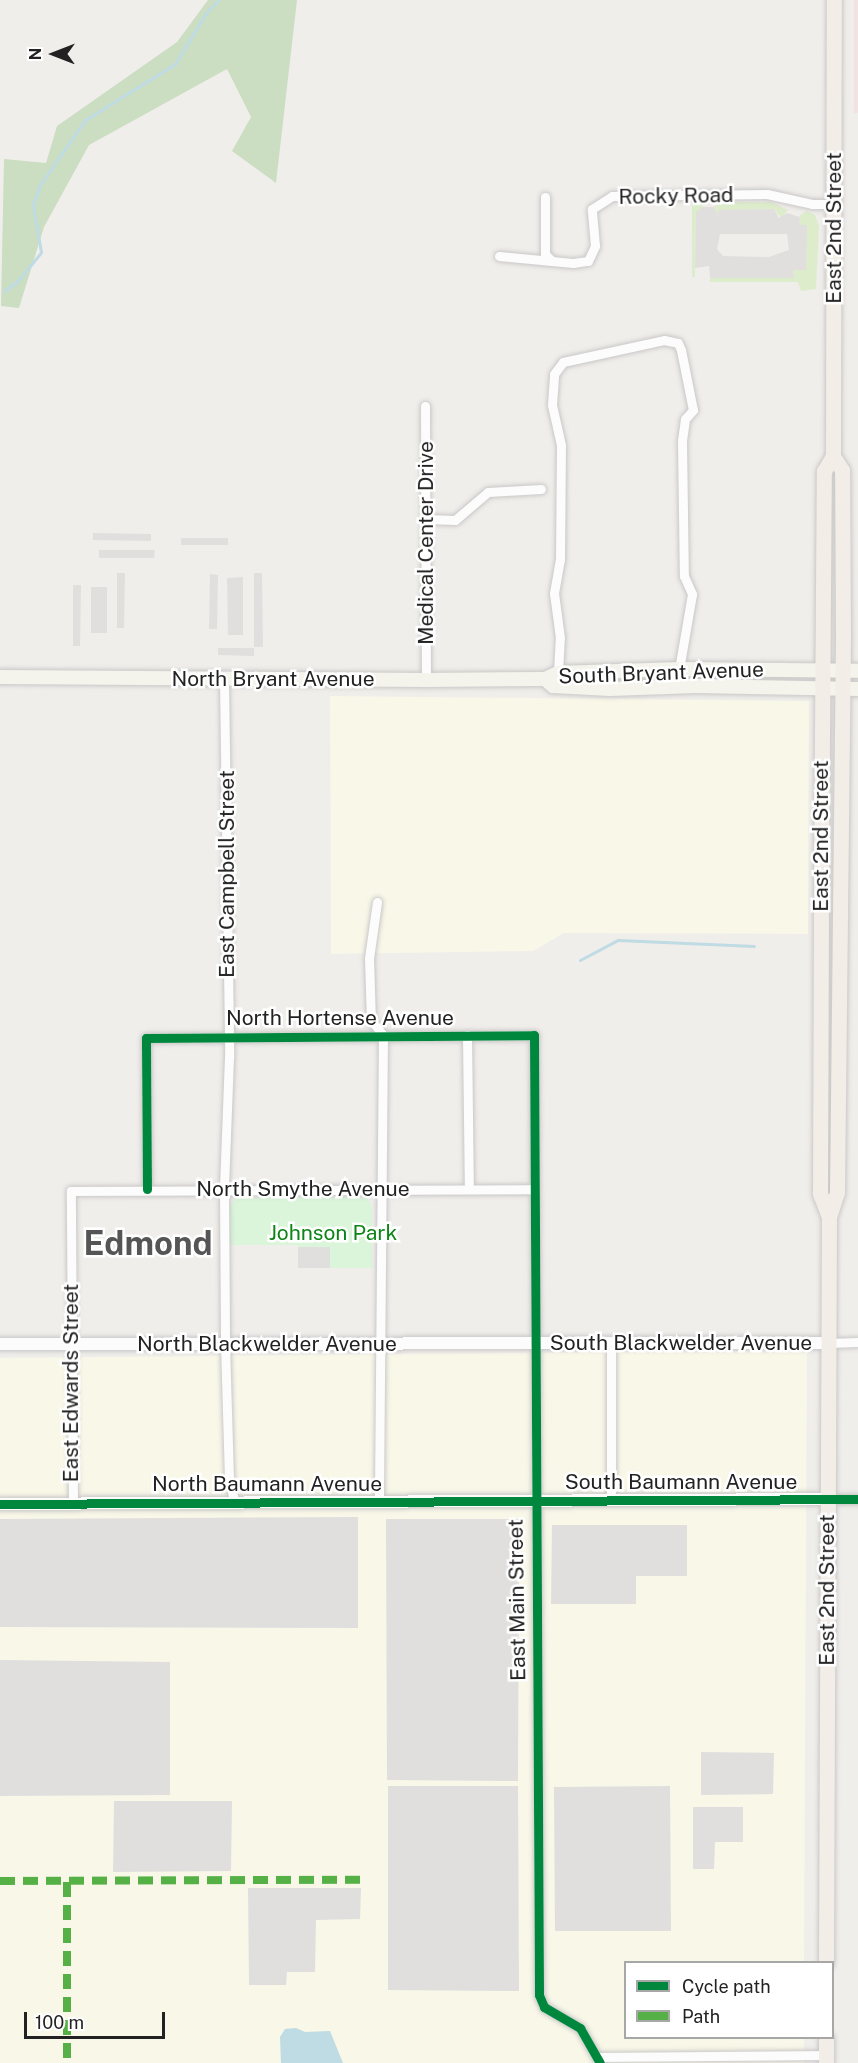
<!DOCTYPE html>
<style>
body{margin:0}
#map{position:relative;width:858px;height:2063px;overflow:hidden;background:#f0eeeb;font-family:"Public Sans",sans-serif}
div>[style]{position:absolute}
.commercial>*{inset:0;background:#f1e3e1}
.education>*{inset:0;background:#f8f7e8}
.grass>*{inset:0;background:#ddeccb}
.forest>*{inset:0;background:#cbdec1}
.park>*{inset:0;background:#daf5da}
.parking>*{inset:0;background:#e0dfde}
.water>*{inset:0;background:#bfdbe3}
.stream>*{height:3px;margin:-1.5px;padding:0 1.5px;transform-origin:1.5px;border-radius:1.5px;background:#bfdbe3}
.roads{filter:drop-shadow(0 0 2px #c9c8c7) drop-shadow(0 0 2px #c9c8c7)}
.minor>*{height:9px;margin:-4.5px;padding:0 4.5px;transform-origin:4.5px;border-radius:4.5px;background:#fdfcfc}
.tertiary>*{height:12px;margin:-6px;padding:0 6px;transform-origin:6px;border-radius:6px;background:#fdfcfc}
.secondary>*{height:14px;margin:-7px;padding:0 7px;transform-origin:7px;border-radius:7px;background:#f4f4ed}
.primary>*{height:15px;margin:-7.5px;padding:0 7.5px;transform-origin:7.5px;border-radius:7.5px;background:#f3ede7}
.quiet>*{height:8px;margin-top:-4px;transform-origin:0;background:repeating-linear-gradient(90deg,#55b145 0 15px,transparent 0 23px)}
.cycleway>*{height:9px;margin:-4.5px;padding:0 4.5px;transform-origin:4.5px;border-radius:4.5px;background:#00873e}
span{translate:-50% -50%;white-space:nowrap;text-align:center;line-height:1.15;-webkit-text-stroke:5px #fff;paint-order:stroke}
.street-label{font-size:21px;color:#222}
.park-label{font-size:21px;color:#0c8416}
.town-label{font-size:33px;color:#555;font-weight:700}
.legend{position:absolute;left:624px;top:1961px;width:210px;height:78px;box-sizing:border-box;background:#fff;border:2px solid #a7a7a7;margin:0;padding:8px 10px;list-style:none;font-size:18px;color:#222}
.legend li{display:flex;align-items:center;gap:12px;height:30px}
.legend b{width:30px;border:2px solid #a7a7a7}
.north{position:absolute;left:24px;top:24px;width:60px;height:60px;-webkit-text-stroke:4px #fff;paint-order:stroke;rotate:270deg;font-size:16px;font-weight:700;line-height:24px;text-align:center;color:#222}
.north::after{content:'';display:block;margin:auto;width:21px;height:27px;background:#222;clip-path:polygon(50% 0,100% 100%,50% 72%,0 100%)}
.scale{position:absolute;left:24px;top:2012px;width:141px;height:27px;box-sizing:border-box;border:3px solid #222;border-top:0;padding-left:8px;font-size:18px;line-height:21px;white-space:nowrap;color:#222;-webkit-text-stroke:4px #fff;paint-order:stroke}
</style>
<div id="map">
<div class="commercial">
<div style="clip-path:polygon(854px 0,858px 0,858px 113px,854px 113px)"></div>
</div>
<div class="education">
<div style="clip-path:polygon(330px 696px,809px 701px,808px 934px,564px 933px,533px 951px,331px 954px)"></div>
<div style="clip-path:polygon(807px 1350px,804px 1962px,626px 1962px,626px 2038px,804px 2038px,804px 2063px,0 2063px,0 1358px)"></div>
</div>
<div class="grass">
<div style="clip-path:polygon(692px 202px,702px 203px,703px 208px,696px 213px,695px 277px,692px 277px)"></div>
<div style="clip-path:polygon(719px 202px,771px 202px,788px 210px,781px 218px,774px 209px,719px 210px,718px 216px,714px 207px)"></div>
<div style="clip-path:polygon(807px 211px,815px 215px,819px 225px,816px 289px,801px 291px,798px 282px,710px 282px,710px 278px,794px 278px,793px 270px,806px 270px,806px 225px,799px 225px,800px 215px)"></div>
</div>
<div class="forest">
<div style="clip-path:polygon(208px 0,297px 0,276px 183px,232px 151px,251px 117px,227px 69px,89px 145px,44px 227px,19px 308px,1px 306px,4px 159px,46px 163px,57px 126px,177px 42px)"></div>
</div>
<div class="park">
<div style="clip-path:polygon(359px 1196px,368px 1199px,372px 1207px,372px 1268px,298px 1268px,298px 1245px,229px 1245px,229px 1208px,236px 1197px)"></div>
</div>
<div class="parking">
<div style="clip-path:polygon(evenodd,703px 207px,714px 207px,718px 216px,718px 210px,774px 209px,779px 218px,787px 213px,800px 217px,799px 225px,807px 225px,806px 270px,793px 270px,794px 278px,710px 278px,709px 266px,695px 268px,696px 212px,703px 207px,720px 234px,787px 234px,789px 250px,769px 257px,723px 256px,717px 249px,720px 234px)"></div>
<div style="clip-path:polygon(93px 533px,151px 534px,151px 541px,93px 540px)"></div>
<div style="clip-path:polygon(181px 538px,228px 538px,228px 545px,181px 545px)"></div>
<div style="clip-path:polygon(99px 550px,155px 550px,154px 558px,99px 558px)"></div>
<div style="clip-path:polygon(117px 573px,125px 573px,124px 628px,117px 628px)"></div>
<div style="clip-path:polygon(254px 573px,262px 573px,263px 647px,254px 647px)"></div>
<div style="clip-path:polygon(210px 574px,218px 575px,217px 629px,209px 629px)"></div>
<div style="clip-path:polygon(243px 577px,243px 635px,228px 635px,227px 578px)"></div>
<div style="clip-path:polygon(73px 585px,81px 585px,80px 646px,73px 646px)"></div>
<div style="clip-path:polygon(91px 587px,107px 587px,107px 633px,91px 633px)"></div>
<div style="clip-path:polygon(218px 648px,254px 648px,254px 656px,218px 655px)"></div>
<div style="clip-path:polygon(298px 1247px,330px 1247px,330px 1268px,298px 1268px)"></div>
<div style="clip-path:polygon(358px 1517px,358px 1628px,0 1627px,0 1519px)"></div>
<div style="clip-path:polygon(386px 1519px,519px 1519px,518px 1781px,387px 1780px)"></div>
<div style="clip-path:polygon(552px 1525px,687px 1525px,687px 1576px,636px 1576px,636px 1604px,551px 1604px)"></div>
<div style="clip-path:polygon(0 1660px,170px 1662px,170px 1795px,0 1796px)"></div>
<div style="clip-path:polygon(701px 1752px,774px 1753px,773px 1794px,701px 1795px)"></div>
<div style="clip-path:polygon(388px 1786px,518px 1786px,519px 1991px,388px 1990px)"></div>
<div style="clip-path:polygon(670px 1786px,671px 1931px,555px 1931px,554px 1787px)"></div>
<div style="clip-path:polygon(114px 1801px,232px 1801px,231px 1871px,113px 1872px)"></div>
<div style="clip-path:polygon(693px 1807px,743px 1807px,743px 1842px,715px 1842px,714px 1869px,693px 1869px)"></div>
<div style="clip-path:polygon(248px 1888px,361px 1888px,360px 1919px,316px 1920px,315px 1972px,287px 1972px,286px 1985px,249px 1985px)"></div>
</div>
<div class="water">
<div style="clip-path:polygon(296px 2028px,305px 2032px,330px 2031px,343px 2063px,281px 2063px,280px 2037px,285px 2029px)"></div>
</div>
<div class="stream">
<div style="left:4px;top:291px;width:16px;rotate:-35deg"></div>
<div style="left:17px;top:282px;width:38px;rotate:-51deg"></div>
<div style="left:41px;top:252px;width:48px;rotate:-99.7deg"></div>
<div style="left:33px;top:205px;width:21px;rotate:-71deg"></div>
<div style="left:40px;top:185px;width:79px;rotate:-55.3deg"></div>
<div style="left:85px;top:120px;width:106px;rotate:-31.9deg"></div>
<div style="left:175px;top:64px;width:60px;rotate:-58.7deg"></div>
<div style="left:206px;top:13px;width:18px;rotate:-47deg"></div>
<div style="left:580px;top:960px;width:43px;rotate:-27.8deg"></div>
<div style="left:618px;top:940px;width:136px;rotate:2.5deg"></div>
</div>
<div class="roads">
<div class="minor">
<div style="left:545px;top:197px;width:57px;rotate:90deg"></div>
<div style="left:545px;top:254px;width:10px;rotate:45deg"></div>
<div style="left:499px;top:256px;width:74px;rotate:5.4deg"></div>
<div style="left:573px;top:263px;width:15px;rotate:-8deg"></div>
<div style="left:588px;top:261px;width:17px;rotate:-65deg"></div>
<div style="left:595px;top:246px;width:37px;rotate:-95deg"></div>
<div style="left:592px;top:209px;width:24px;rotate:-33deg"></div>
<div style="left:612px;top:196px;width:155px;rotate:-0.7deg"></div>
<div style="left:767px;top:194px;width:46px;rotate:12.5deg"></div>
<div style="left:812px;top:204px;width:22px"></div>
<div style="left:425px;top:406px;width:274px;rotate:89.8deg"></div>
<div style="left:426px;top:519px;width:29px;rotate:2deg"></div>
<div style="left:455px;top:520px;width:43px;rotate:-40.3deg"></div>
<div style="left:488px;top:492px;width:53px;rotate:-3.2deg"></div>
<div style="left:558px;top:673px;width:35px;rotate:-87deg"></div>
<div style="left:560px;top:638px;width:45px;rotate:-97.6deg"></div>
<div style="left:554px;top:593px;width:34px;rotate:-80deg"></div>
<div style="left:560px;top:560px;width:115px;rotate:-89.5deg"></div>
<div style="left:561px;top:445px;width:41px;rotate:-102.7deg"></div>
<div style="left:552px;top:405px;width:31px;rotate:-86deg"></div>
<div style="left:554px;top:374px;width:15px;rotate:-53deg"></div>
<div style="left:563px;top:362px;width:103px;rotate:-12.3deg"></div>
<div style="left:664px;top:340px;width:14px;rotate:12deg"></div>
<div style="left:678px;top:343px;width:8px;rotate:67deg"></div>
<div style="left:681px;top:350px;width:61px;rotate:78.7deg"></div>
<div style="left:693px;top:410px;width:12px;rotate:132deg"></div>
<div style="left:685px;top:419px;width:22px;rotate:98deg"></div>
<div style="left:682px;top:441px;width:135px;rotate:89.2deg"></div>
<div style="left:684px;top:576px;width:20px;rotate:66deg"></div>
<div style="left:692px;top:594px;width:76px;rotate:99.8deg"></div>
<div style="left:224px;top:679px;width:378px;rotate:89.2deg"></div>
<div style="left:229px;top:1057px;width:133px;rotate:92.2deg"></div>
<div style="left:224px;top:1190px;width:154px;rotate:89.6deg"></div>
<div style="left:225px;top:1344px;width:133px;rotate:88.3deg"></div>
<div style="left:229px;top:1477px;width:25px;rotate:78deg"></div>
<div style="left:377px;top:902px;width:57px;rotate:98.1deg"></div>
<div style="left:369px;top:958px;width:62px;rotate:88.2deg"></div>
<div style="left:371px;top:1020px;width:19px;rotate:51deg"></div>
<div style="left:383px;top:1035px;width:466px;rotate:90.5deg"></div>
<div style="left:467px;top:1035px;width:154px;rotate:89.3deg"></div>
<div style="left:147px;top:1189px;width:151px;rotate:-90.4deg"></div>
<div style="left:146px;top:1038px;width:388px;rotate:-0.4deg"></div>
<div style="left:534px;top:1035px;width:960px;rotate:89.7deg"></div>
<div style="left:539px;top:1995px;width:13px;rotate:67deg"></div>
<div style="left:544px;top:2007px;width:42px;rotate:30.3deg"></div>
<div style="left:580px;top:2028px;width:40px;rotate:60.3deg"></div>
<div style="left:611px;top:1343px;width:157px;rotate:90deg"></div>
<div style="left:828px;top:1343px;width:30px;rotate:-2deg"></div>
<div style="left:827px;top:1499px;width:31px"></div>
<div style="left:73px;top:1503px;width:312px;rotate:-90.4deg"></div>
<div style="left:71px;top:1191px;width:463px;rotate:-0.2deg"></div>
<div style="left:599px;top:2057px;width:227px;rotate:-0.5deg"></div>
</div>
<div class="tertiary">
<div style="left:0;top:1344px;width:828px;rotate:-0.07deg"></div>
<div style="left:0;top:1504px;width:827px;rotate:-0.35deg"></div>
</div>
<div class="secondary">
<div style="left:0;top:677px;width:426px;rotate:0.4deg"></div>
<div style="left:426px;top:680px;width:119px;rotate:-0.5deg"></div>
<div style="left:545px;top:679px;width:14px;rotate:-25deg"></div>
<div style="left:558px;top:673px;width:121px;rotate:-1.9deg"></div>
<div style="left:679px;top:669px;width:179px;rotate:0.6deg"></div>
<div style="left:545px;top:679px;width:11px;rotate:41deg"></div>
<div style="left:553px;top:686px;width:57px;rotate:3deg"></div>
<div style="left:610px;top:689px;width:86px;rotate:-2deg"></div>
<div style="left:696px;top:686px;width:162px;rotate:1.1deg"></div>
</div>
<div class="primary">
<div style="left:829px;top:1217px;width:26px;rotate:-111deg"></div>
<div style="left:820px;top:1193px;width:316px;rotate:-89.8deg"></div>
<div style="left:821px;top:877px;width:406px;rotate:-89.6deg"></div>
<div style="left:824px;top:471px;width:17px;rotate:-59deg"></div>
<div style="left:833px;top:456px;width:456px;rotate:-89.9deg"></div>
<div style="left:826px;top:1962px;width:745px;rotate:-89.77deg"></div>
<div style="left:829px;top:1217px;width:25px;rotate:-72deg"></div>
<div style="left:837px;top:1193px;width:554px;rotate:-89.38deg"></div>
<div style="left:843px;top:639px;width:169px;rotate:-90.3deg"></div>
<div style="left:842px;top:470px;width:17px;rotate:-123deg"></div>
<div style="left:826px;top:2063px;width:25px;rotate:-90deg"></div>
</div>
</div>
<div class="quiet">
<div style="left:0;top:1881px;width:366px;rotate:-0.2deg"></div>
<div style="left:67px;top:1882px;width:181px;rotate:90deg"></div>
</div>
<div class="cycleway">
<div style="left:147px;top:1189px;width:151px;rotate:-90.4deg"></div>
<div style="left:146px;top:1038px;width:388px;rotate:-0.4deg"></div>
<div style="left:534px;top:1035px;width:960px;rotate:89.7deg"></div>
<div style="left:539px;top:1995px;width:13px;rotate:67deg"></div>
<div style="left:544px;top:2007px;width:42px;rotate:30.3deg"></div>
<div style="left:580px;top:2028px;width:40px;rotate:60.3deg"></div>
<div style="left:0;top:1504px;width:858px;rotate:-0.33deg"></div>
</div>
<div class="street-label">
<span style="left:676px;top:196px;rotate:-1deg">Rocky Road</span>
<span style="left:834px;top:228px;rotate:-90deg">East 2nd Street</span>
<span style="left:426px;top:543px;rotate:-90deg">Medical Center Drive</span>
<span style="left:661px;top:673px;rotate:-2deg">South Bryant Avenue</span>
<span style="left:273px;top:679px">North Bryant Avenue</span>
<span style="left:821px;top:836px;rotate:-90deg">East 2nd Street</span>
<span style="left:227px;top:874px;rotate:-90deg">East Campbell Street</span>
<span style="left:340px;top:1018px">North Hortense Avenue</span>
<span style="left:303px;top:1189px">North Smythe Avenue</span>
<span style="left:681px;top:1343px">South Blackwelder Avenue</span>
<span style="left:267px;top:1344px">North Blackwelder Avenue</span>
<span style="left:71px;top:1383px;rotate:-90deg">East Edwards Street</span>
<span style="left:681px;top:1482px">South Baumann Avenue</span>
<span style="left:267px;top:1484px">North Baumann Avenue</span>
<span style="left:827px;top:1590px;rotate:-90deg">East 2nd Street</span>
<span style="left:517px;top:1600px;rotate:-91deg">East Main Street</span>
</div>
<div class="park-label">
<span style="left:333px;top:1233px">Johnson Park</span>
</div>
<div class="town-label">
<span style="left:148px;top:1244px">Edmond</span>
</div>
<ul class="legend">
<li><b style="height:8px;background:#00873e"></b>Cycle path</li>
<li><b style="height:8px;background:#55b145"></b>Path</li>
</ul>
<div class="north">N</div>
<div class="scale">100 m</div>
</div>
